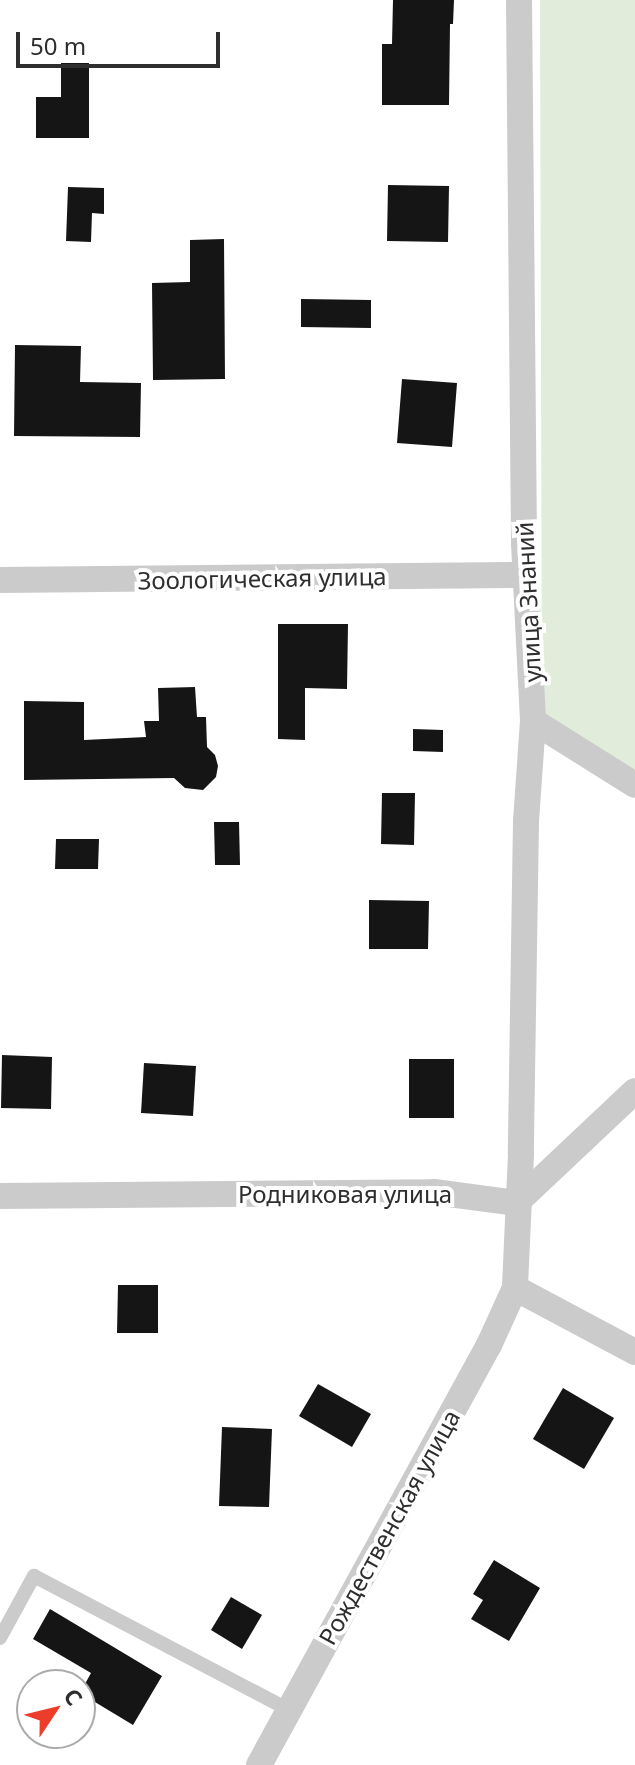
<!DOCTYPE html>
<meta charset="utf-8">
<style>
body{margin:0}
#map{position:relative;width:635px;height:1765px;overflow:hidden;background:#fff;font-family:"Noto Sans",sans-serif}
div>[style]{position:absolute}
.green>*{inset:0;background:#e1ecdb}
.building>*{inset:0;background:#151515}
.service>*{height:14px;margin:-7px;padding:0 7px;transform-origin:7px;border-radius:7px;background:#cbcbcb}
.minor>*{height:26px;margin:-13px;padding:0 13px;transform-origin:13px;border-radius:13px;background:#cbcbcb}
span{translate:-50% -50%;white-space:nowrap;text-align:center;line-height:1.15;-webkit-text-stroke:8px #fff;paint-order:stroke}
.street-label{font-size:24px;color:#2e2e2e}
.north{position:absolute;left:16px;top:1669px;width:80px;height:80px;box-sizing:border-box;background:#fff;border:2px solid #ababab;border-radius:50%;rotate:55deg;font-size:22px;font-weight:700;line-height:32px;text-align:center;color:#2e2e2e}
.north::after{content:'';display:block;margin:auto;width:28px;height:36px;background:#ec3c2a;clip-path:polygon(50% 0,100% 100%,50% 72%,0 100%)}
.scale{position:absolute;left:16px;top:32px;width:204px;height:36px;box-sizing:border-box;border:4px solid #2e2e2e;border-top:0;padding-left:10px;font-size:24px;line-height:28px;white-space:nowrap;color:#2e2e2e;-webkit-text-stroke:6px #fff;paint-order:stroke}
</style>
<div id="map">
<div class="green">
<div style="clip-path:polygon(540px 0,635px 0,635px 772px,542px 714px)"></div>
</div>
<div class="building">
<div style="clip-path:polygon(393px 0,454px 0,453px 24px,450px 24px,449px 105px,382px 105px,382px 44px,392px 44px)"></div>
<div style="clip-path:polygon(61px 63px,89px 63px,89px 138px,36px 138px,36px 97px,61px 97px)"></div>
<div style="clip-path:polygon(388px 185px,449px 186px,448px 242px,387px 241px)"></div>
<div style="clip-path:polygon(68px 187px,104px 188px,104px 214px,92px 213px,91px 242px,66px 241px)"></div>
<div style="clip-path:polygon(224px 239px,225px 379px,153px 380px,152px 283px,190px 282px,190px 240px)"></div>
<div style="clip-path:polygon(301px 299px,371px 300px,371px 328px,301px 327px)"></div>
<div style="clip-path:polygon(15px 345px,81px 346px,80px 382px,141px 383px,140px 437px,14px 436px)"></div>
<div style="clip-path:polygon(402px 379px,457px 383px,452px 447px,397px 443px)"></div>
<div style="clip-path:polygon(278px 624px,348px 624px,347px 689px,305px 688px,305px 740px,278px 739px)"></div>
<div style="clip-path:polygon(195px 687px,197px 717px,206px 717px,207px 747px,215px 755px,218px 766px,216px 777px,203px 790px,185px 788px,174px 778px,24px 780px,24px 701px,84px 702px,84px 740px,146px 737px,144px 721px,159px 721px,158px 688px)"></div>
<div style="clip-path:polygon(413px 729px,443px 730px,443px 752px,413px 751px)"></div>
<div style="clip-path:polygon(382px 793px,415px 793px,414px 845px,381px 844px)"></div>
<div style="clip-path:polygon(214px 822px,239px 822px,240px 865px,215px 865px)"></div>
<div style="clip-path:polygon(56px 839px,99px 839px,98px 869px,55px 869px)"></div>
<div style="clip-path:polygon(369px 900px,429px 901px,428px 949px,369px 949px)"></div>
<div style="clip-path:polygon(2px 1055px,52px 1057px,51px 1109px,1px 1108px)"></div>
<div style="clip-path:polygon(409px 1059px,454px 1059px,454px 1118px,409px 1118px)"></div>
<div style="clip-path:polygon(144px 1063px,196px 1066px,193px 1116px,141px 1113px)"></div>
<div style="clip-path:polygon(118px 1285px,158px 1285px,158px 1333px,117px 1333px)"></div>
<div style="clip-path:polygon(318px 1384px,371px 1414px,352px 1447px,299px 1416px)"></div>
<div style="clip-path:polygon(563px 1388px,614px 1418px,584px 1469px,533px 1439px)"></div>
<div style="clip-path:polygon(222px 1427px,272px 1429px,269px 1507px,219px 1506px)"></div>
<div style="clip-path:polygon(494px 1560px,540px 1588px,509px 1641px,471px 1619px,483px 1600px,473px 1594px)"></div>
<div style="clip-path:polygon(231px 1597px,262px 1615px,242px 1649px,211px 1630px)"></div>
<div style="clip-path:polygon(50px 1609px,162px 1676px,133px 1725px,80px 1693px,91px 1673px,33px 1639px)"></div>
</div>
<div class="service">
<div style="left:0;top:1638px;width:71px;rotate:-61.3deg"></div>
<div style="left:34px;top:1576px;width:288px;rotate:27.7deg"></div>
</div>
<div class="minor">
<div style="left:519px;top:0;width:543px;rotate:89.47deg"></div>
<div style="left:524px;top:543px;width:178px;rotate:87.1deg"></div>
<div style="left:533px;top:721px;width:100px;rotate:94deg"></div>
<div style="left:526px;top:821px;width:333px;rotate:90.9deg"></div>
<div style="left:521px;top:1154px;width:134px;rotate:92.6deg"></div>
<div style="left:515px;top:1288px;width:136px;rotate:28.1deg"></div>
<div style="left:0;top:580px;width:525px;rotate:-0.55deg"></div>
<div style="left:533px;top:721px;width:120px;rotate:32.1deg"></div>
<div style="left:0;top:1196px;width:434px;rotate:-0.5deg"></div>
<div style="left:434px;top:1192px;width:83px;rotate:7.6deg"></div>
<div style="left:516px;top:1203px;width:163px;rotate:-43.3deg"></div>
<div style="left:259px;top:1765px;width:479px;rotate:-61.3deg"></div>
<div style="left:489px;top:1345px;width:63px;rotate:-65.5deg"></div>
</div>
<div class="street-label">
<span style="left:262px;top:578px;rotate:-1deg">Зоологическая улица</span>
<span style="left:528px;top:602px;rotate:-93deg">улица Знаний</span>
<span style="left:345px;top:1194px">Родниковая улица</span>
<span style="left:389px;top:1527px;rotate:-61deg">Рождественская улица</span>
</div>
<div class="north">С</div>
<div class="scale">50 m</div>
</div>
